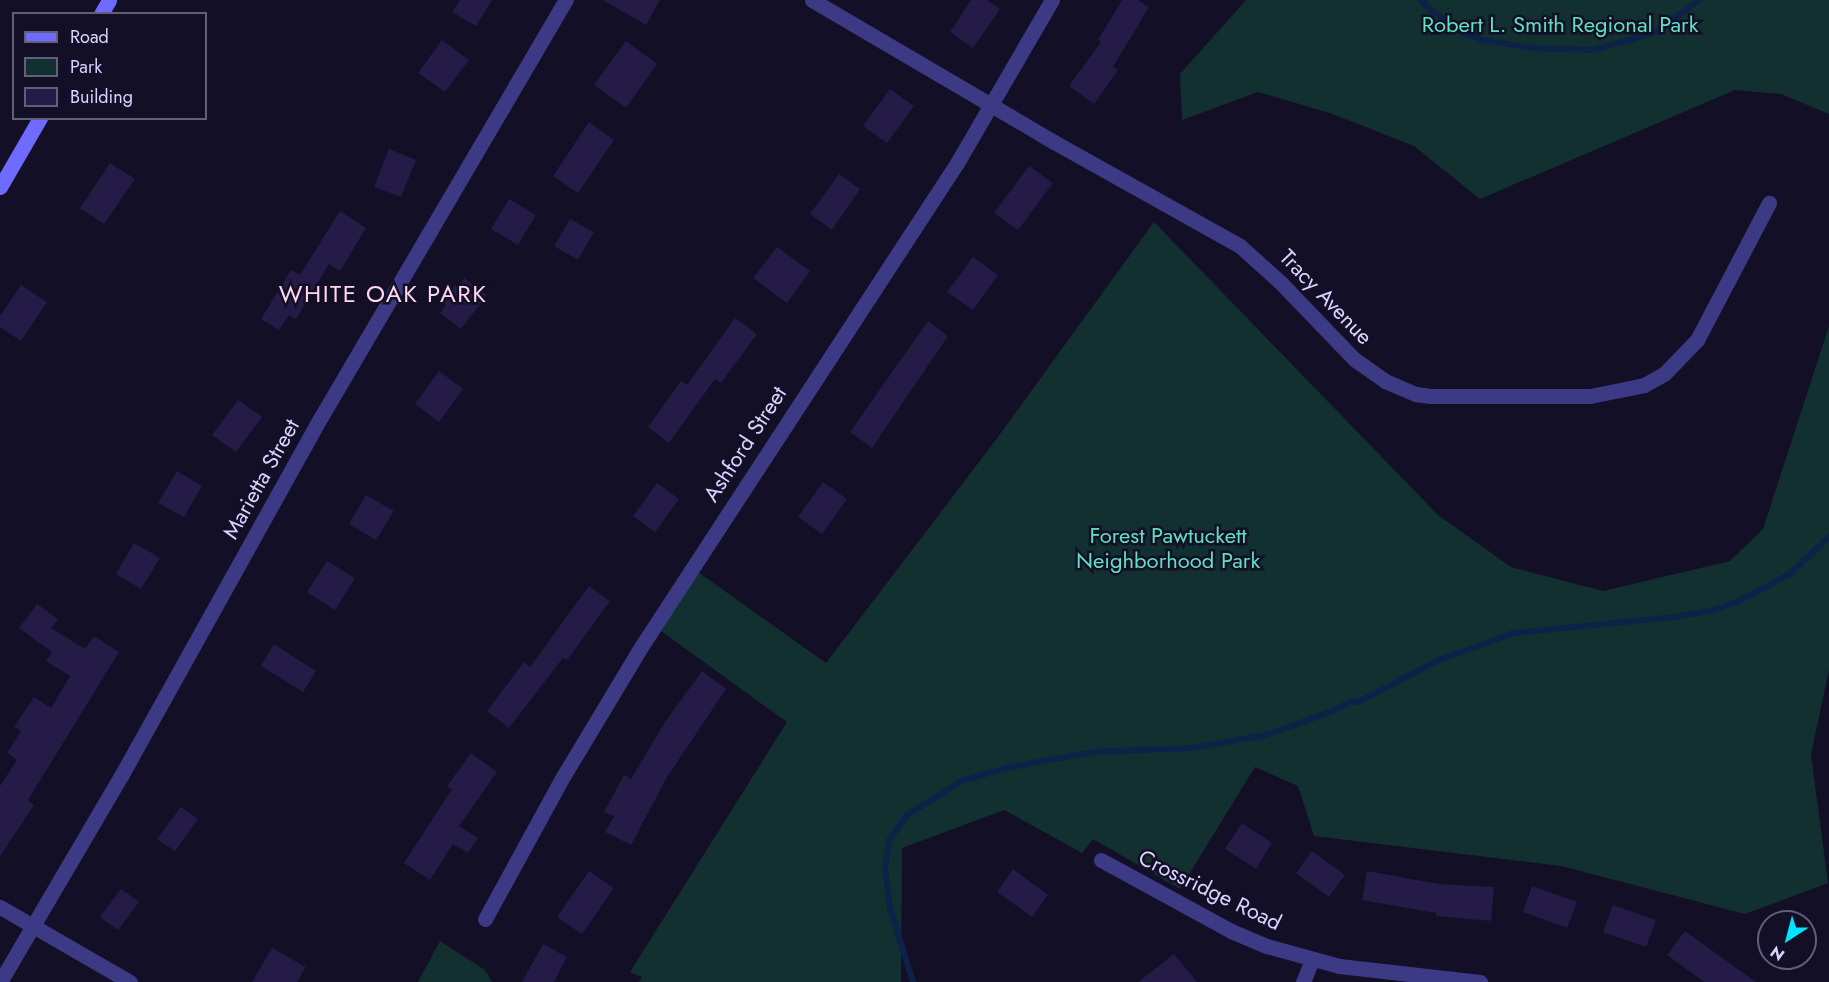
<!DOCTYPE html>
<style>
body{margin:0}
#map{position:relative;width:1829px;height:982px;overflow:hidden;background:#130f26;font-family:Jost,sans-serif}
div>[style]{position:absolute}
.green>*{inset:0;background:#12302f}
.stream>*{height:6px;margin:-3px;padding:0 3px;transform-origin:3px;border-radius:3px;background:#0c2248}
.building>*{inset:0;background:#241b47}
.minor>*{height:15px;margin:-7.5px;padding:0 7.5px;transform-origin:7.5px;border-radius:7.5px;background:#3d3a85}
.secondary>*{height:15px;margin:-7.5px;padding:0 7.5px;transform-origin:7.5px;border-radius:7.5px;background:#6f6bff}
span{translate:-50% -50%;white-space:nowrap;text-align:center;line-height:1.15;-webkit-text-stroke:5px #130f26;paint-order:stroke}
.park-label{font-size:22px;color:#5fe0c0}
.street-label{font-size:22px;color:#d9d4ff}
.neighbourhood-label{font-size:24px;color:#ffd6f0;letter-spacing:1.5px}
.legend{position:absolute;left:12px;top:12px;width:195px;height:108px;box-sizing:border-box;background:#130f26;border:2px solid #625e7d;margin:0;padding:8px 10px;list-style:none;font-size:18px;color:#d9d4ff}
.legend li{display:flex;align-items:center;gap:12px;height:30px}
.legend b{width:30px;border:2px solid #625e7d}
.north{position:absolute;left:1757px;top:910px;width:60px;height:60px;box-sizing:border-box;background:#130f26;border:2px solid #625e7d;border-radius:50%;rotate:216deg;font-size:16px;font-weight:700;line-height:24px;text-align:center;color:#d9d4ff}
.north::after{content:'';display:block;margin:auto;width:21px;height:27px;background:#00e5ff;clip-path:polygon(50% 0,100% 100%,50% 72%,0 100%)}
</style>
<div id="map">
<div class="green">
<div style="clip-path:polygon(1246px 0,1829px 0,1829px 114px,1781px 94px,1735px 90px,1480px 199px,1414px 146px,1330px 113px,1258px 92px,1182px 120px,1180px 74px)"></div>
<div style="clip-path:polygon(1154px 222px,1438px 515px,1511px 567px,1603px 591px,1730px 561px,1763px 529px,1829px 326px,1829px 670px,1811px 754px,1828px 883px,1745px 914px,1561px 866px,1314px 836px,1298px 786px,1255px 767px,1180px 889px,1093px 839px,1082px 853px,1004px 810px,902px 848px,901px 982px,639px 982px,642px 977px,630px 972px,787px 722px,661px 631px,698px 572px,826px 663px,995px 441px)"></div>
<div style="clip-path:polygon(440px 941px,485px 970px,492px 982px,418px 982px)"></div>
</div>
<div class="stream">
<div style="left:1421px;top:0;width:17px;rotate:45deg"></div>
<div style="left:1433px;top:12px;width:37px;rotate:35deg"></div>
<div style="left:1463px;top:33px;width:21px;rotate:19deg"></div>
<div style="left:1483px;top:40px;width:50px;rotate:9.3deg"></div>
<div style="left:1532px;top:48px;width:61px;rotate:1.9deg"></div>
<div style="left:1593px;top:50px;width:66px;rotate:-15.9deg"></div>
<div style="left:1656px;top:32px;width:54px;rotate:-36.7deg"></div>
<div style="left:913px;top:982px;width:77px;rotate:-107.3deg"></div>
<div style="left:890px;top:908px;width:41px;rotate:-97deg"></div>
<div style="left:885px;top:867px;width:28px;rotate:-80deg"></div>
<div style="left:890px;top:839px;width:29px;rotate:-55deg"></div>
<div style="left:907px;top:815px;width:65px;rotate:-31.7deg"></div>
<div style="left:962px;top:781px;width:46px;rotate:-16.5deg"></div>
<div style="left:1006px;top:768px;width:88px;rotate:-10.4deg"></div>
<div style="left:1093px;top:752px;width:97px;rotate:-2.4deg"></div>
<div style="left:1190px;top:748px;width:77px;rotate:-9.7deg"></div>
<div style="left:1266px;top:735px;width:71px;rotate:-19.7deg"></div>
<div style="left:1333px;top:711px;width:21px;rotate:-28deg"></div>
<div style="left:1352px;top:701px;width:6px;rotate:9deg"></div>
<div style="left:1358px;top:702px;width:91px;rotate:-27.4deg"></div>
<div style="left:1439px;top:660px;width:80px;rotate:-19.8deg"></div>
<div style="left:1514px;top:633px;width:161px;rotate:-5.7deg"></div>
<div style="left:1674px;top:617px;width:41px;rotate:-9.9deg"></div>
<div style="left:1714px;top:610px;width:27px;rotate:-20deg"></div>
<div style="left:1739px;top:601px;width:58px;rotate:-27.9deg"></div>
<div style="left:1790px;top:574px;width:54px;rotate:-43.5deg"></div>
</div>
<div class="building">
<div style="clip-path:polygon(460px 0,492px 0,476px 26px,452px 12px)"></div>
<div style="clip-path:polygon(603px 0,660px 0,646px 25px)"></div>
<div style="clip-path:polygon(971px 0,987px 0,1000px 9px,973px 48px,950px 32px)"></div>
<div style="clip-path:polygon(1122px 0,1138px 0,1149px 7px,1113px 67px,1118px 70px,1094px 104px,1069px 86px,1101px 42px,1098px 40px)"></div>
<div style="clip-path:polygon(442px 40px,469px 60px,445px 92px,418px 73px)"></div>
<div style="clip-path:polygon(626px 41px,657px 64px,626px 108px,594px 85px)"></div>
<div style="clip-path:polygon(890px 89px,914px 106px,887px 143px,863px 126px)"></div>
<div style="clip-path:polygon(589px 122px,614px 140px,578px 193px,553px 176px)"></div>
<div style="clip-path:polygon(389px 149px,416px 160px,401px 197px,374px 187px)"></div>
<div style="clip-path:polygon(110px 163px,135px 179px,104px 224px,80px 208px)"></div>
<div style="clip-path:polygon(1029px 166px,1053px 183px,1018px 230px,994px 213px)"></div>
<div style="clip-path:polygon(839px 174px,860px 189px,832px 230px,810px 214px)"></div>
<div style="clip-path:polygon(509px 199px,536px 215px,518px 245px,491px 229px)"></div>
<div style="clip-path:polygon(340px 211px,366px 228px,340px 271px,329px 264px,296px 319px,289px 315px,279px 330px,261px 319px,291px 270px,300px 275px)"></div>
<div style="clip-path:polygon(570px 219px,594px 232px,578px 260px,554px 246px)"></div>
<div style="clip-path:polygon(777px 247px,810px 271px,787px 303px,753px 278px)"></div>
<div style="clip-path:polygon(973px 257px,998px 275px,973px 310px,947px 292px)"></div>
<div style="clip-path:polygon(464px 278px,487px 295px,461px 329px,440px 313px,446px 305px,442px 301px,455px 285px,458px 287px)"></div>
<div style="clip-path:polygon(21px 285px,47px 302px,21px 341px,0 327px,0 316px)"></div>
<div style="clip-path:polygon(735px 318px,757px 334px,721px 383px,715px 379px,669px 443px,648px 427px,681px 381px,687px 385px)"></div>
<div style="clip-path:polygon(928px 321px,948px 336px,872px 448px,850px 432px)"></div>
<div style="clip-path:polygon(439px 371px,463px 389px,439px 422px,415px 404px)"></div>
<div style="clip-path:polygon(238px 400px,262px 417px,236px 452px,212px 435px)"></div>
<div style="clip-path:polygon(177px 471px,202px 486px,184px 517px,158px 503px)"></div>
<div style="clip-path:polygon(823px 482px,847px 499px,822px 534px,798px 517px)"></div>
<div style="clip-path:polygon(657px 483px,679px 499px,655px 532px,633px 516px)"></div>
<div style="clip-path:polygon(366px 495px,394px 511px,376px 540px,349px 524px)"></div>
<div style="clip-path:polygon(134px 543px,160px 558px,141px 589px,116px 574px)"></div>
<div style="clip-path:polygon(327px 561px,355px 578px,335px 610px,307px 592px)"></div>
<div style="clip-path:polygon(589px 586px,610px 601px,567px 660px,563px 658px,509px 728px,487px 711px,524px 662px,530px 667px)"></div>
<div style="clip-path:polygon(37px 604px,58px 619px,51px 628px,85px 649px,94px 636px,119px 652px,28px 800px,34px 805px,0 856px,0 786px,17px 760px,7px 753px,21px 731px,14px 727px,34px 697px,51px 708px,70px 676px,46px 661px,52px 652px,19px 628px)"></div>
<div style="clip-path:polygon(274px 644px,316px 671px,303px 692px,261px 666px)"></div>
<div style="clip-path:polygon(702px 671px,726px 689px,667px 777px,631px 845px,605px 832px,614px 816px,604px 812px,624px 775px,631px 779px,665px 722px)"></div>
<div style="clip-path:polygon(471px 753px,497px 772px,459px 826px,478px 838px,468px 853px,453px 844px,430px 880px,404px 863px,452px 789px,447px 786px)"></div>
<div style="clip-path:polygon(181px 807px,198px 819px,175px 851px,157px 839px)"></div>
<div style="clip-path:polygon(1242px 823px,1272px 843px,1256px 869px,1225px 849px)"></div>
<div style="clip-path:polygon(1312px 851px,1345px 875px,1329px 897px,1296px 873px)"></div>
<div style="clip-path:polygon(1013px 869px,1048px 895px,1032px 917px,997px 892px)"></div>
<div style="clip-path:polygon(589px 871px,614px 888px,582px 934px,557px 917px)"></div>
<div style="clip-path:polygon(1367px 871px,1439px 884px,1494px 887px,1491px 921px,1436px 916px,1436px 913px,1362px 900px)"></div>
<div style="clip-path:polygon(1532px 886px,1577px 902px,1567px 928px,1523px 912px)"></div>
<div style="clip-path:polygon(121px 889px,139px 902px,118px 930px,100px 917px)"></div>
<div style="clip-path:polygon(1613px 905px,1656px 920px,1646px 947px,1603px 932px)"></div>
<div style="clip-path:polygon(1685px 931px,1756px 982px,1704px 982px,1667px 955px)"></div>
<div style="clip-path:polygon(543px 944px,567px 957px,554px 982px,522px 982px)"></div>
<div style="clip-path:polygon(272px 948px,306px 967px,297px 982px,252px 982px)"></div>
<div style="clip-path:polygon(1174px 954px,1197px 982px,1138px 982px)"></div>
</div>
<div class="minor">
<div style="left:812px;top:0;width:281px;rotate:30.4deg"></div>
<div style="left:1054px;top:142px;width:213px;rotate:29.2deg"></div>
<div style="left:1240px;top:246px;width:54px;rotate:42deg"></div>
<div style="left:1280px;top:282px;width:107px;rotate:46.1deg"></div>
<div style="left:1354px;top:359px;width:38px;rotate:35deg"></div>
<div style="left:1385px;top:381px;width:34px;rotate:23deg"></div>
<div style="left:1416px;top:394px;width:14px;rotate:8deg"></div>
<div style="left:1430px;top:396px;width:160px"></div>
<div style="left:1590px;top:396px;width:55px;rotate:-11.5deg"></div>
<div style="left:1644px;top:385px;width:23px;rotate:-29deg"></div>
<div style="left:1664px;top:374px;width:47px;rotate:-45.9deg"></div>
<div style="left:1697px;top:340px;width:155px;rotate:-62.3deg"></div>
<div style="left:1101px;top:860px;width:148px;rotate:28.6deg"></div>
<div style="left:1231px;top:931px;width:39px;rotate:23deg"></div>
<div style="left:1267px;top:946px;width:75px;rotate:15.5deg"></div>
<div style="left:1339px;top:966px;width:142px;rotate:6.5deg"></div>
<div style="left:0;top:907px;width:150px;rotate:30deg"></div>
<div style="left:485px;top:919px;width:164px;rotate:-61.3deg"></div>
<div style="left:564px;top:775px;width:149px;rotate:-59deg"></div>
<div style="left:641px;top:647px;width:578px;rotate:-56.86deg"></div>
<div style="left:957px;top:163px;width:189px;rotate:-59.8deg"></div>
<div style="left:0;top:982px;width:239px;rotate:-59.6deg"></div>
<div style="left:121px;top:776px;width:411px;rotate:-60.9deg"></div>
<div style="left:321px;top:417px;width:484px;rotate:-59.6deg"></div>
<div style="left:1303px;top:982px;width:24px;rotate:-68deg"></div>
</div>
<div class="secondary">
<div style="left:101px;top:14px;width:16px;rotate:-60deg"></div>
<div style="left:0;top:187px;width:80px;rotate:-59.9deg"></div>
</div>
<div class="park-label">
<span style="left:1560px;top:25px">Robert L. Smith Regional Park</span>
<span style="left:1168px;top:548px">Forest Pawtuckett<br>Neighborhood Park</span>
</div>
<div class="street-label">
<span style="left:1326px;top:297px;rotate:46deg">Tracy Avenue</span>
<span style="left:745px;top:444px;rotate:-57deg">Ashford Street</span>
<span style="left:261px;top:479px;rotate:-61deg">Marietta Street</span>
<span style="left:1210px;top:890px;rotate:26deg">Crossridge Road</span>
</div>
<div class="neighbourhood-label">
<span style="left:383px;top:294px">WHITE OAK PARK</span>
</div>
<ul class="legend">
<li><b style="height:8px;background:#6f6bff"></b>Road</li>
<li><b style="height:16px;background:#12302f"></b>Park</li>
<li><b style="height:16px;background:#241b47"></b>Building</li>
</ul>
<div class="north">N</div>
</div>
